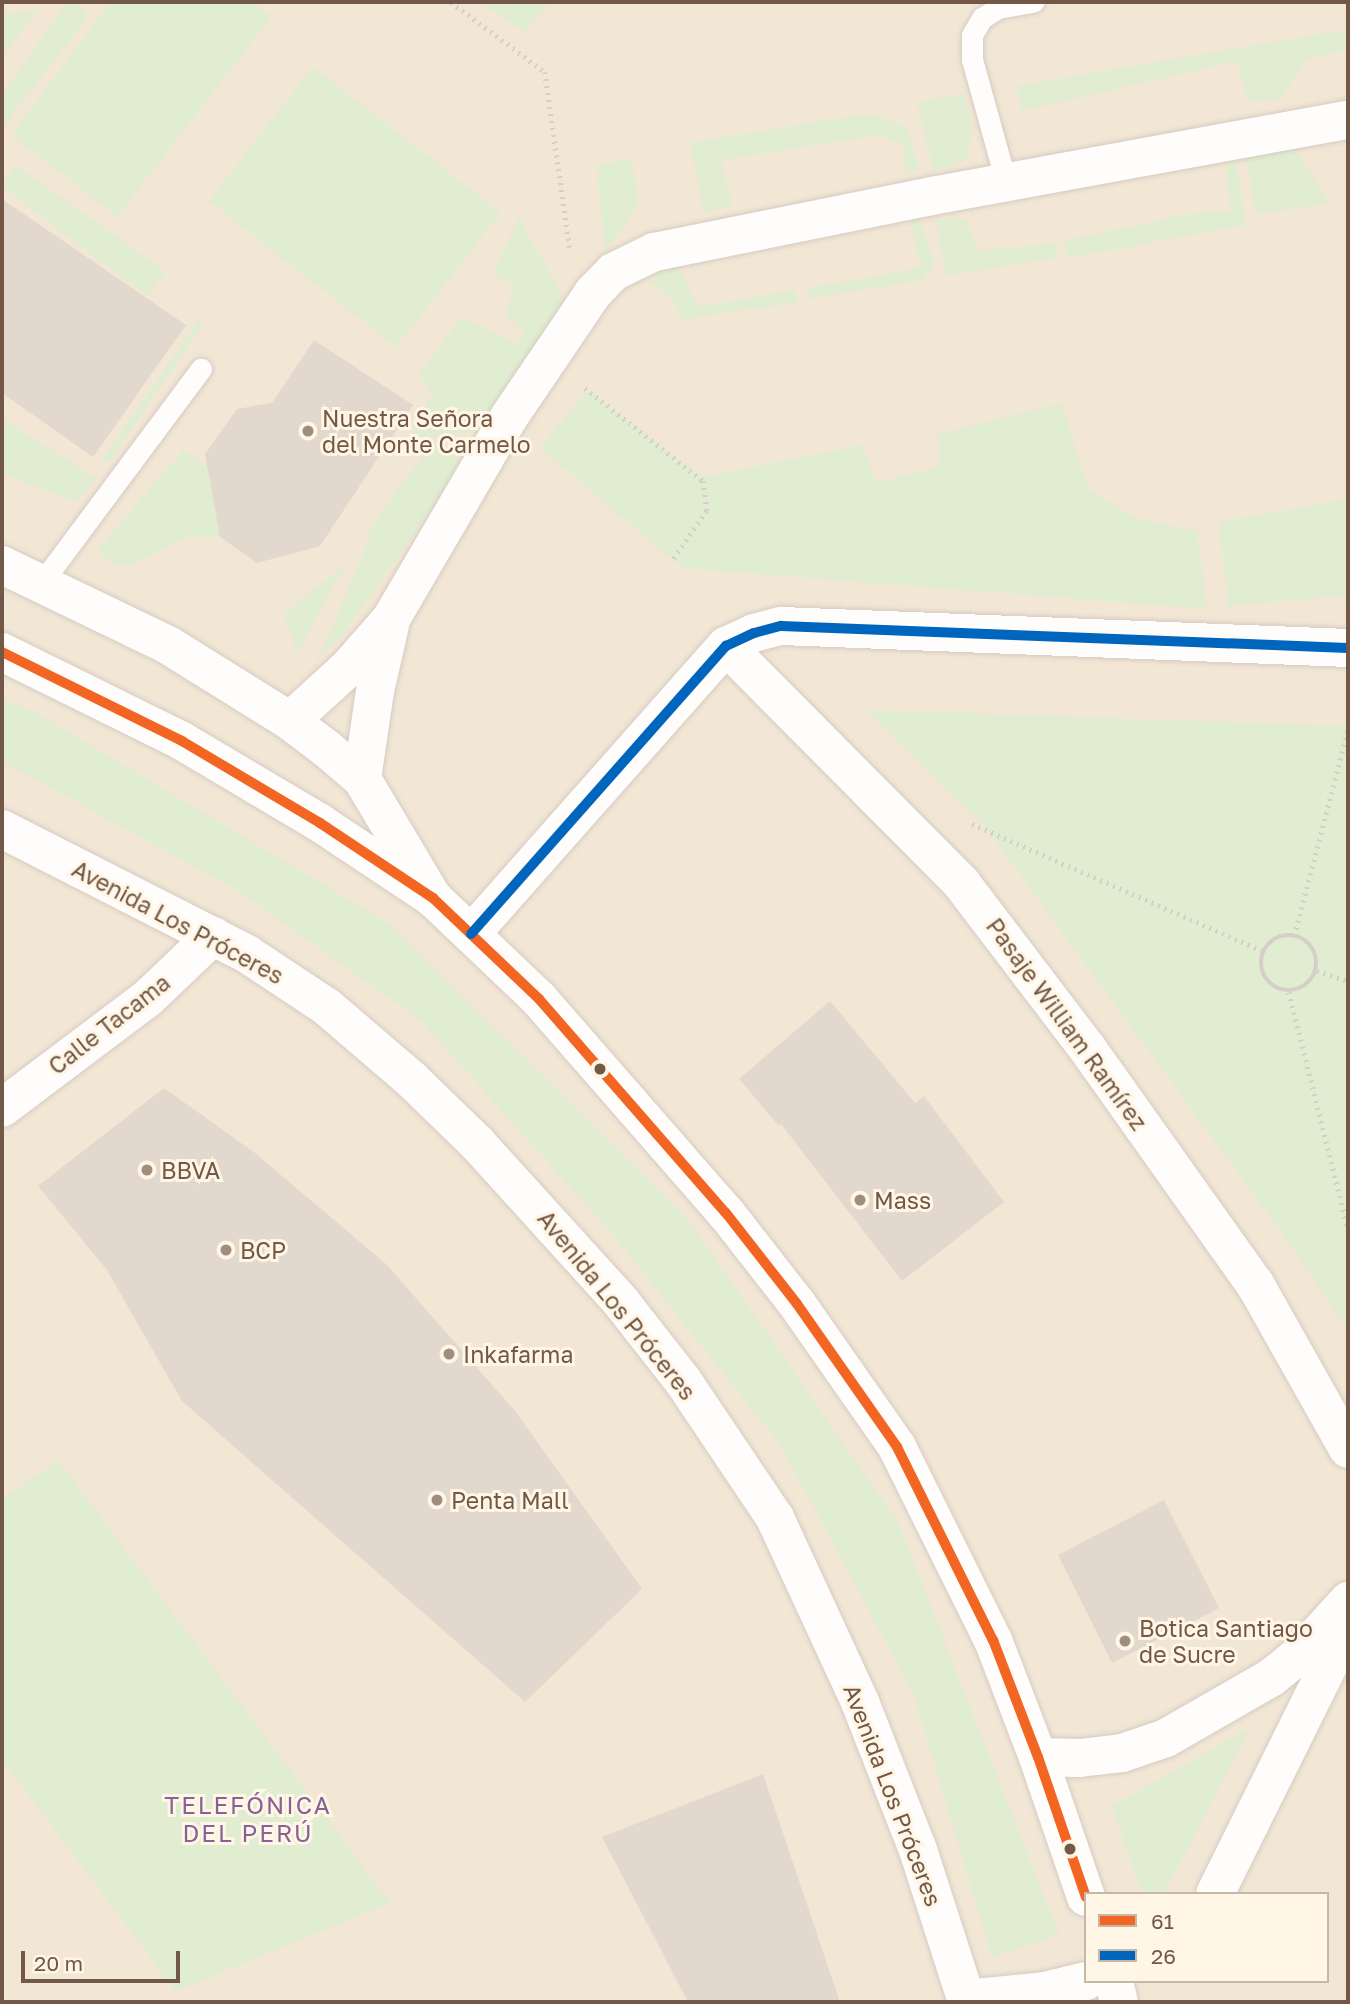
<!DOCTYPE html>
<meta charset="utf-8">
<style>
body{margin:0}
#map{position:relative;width:1350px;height:2004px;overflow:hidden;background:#f6f0e5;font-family:"Golos Text",sans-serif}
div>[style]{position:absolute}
.residential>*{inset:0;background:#f2e6d5}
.green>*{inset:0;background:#e0edd0}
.building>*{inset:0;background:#e2d8cd}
.path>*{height:4.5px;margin-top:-2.25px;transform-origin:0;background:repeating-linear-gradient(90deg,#d6cec8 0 2px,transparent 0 7px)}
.path>.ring{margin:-2.25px;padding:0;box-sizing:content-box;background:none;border:4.5px solid #d6cec8;border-radius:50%}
.roads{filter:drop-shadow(0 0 2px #d5cbc1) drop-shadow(0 0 2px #d5cbc1)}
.lane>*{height:21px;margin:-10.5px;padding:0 10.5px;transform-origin:10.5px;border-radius:10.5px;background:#fefdfb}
.street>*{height:38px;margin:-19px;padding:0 19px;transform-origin:19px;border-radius:19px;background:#fefdfb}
.secondary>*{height:38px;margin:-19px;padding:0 19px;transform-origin:19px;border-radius:19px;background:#fefdfb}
.bus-1>*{height:10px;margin:-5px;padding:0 5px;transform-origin:5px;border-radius:5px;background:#f26522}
.bus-2>*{height:10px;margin:-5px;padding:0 5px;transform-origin:5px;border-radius:5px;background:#0065bd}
.dots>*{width:19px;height:19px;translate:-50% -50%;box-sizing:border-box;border:4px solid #fff6e6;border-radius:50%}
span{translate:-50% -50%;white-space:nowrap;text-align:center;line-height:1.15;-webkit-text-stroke:6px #fff6e6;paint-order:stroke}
.poi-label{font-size:23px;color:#735847}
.left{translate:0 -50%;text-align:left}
.street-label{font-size:23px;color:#735847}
.neighbourhood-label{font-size:24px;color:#876297;letter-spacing:2px}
.frame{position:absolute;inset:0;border:4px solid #735847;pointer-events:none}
.legend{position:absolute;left:1084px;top:1892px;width:245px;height:91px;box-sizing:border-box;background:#fff6e6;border:2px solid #c7b7a6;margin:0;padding:9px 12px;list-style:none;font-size:21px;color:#735847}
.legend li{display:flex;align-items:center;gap:14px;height:35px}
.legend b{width:35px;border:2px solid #c7b7a6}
.scale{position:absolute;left:21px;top:1951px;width:159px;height:32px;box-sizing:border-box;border:4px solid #735847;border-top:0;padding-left:9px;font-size:21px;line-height:24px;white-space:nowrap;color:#735847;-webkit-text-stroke:5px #fff6e6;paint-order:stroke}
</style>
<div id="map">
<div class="residential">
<div style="clip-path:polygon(evenodd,2px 2px,1348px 2px,1348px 2002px,2px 2002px,2px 2px,1086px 1894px,1327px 1894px,1327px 1981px,1086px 1981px,1086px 1894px)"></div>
</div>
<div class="green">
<div style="clip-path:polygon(68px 2px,75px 2px,88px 17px,2px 128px,2px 94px)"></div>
<div style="clip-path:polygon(110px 2px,252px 2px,272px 16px,117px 217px,12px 135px)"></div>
<div style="clip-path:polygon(479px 2px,550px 2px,550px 3px,524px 32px)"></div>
<div style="clip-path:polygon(38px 10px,2px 57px,2px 15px)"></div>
<div style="clip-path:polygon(1348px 29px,1348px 49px,1307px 59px,1281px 99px,1248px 101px,1237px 61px,1022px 111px,1017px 86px)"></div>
<div style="clip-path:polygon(313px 67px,501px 213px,396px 347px,209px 201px)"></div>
<div style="clip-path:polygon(964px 93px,973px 125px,967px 159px,934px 172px,917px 103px)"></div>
<div style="clip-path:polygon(869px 114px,908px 128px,919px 171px,904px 172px,904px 146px,878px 135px,721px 160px,732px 206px,704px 212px,690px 143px)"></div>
<div style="clip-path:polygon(1293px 146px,1330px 203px,1256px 214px,1245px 151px)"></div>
<div style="clip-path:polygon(1224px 151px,1235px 152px,1246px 225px,1067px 258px,1065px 240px,1197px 213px,1231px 211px)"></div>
<div style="clip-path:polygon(631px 157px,639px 203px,605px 254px,597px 167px)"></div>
<div style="clip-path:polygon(16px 165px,166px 272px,146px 295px,2px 187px)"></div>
<div style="clip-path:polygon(519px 217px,568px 307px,485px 431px,422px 439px,411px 430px,433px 394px,419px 374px,462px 317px,518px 344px,525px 332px,506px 314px,515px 283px,492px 275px)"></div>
<div style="clip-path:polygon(936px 219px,965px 220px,979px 251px,1057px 243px,1056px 258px,946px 276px)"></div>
<div style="clip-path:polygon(920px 220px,935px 264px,921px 280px,809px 299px,806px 288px,921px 268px,910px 221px)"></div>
<div style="clip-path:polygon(677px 264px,698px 307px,795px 290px,798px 302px,682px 320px,674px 300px,652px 284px,658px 269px)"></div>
<div style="clip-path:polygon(198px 321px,202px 326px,110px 461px,101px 462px)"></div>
<div style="clip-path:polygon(588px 390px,702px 477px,863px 445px,876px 483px,940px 466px,937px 435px,1062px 403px,1088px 490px,1138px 518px,1197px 532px,1207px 609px,682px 568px,540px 447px)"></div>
<div style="clip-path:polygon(2px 418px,96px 479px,76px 502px,2px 473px)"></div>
<div style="clip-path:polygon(440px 441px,462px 464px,347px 630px,318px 659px,364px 553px,370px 531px,413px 468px)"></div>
<div style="clip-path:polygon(183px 450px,207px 465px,220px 537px,187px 537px,130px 566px,109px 563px,98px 550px)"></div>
<div style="clip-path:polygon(1348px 499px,1348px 595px,1228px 606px,1219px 522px)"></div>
<div style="clip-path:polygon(346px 563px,297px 653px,284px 614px)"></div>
<div style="clip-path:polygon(2px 699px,33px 711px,385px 921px,685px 1215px,898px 1522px,1059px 1935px,992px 1957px,914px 1695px,781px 1446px,616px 1238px,420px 1020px,240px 892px,2px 761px)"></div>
<div style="clip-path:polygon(866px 710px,1344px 726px,1348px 733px,1348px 1331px,1287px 1240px,983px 824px)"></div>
<div style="clip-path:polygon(58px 1460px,390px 1903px,176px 1991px,2px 1759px,2px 1500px)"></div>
<div style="clip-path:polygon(1250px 1728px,1164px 1894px,1142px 1894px,1112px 1806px)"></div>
</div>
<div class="building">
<div style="clip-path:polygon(2px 199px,186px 325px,93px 457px,2px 393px)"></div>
<div style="clip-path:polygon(314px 340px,413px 405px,320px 546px,257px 563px,220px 537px,205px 454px,237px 409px,272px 403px)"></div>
<div style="clip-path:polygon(830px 1001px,915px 1103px,924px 1096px,1004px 1202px,902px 1281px,781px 1124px,779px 1126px,739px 1079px)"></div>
<div style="clip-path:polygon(164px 1088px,255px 1153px,386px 1264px,515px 1411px,642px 1589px,525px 1702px,182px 1401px,107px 1270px,38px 1186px)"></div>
<div style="clip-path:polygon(1164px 1500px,1219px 1608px,1112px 1663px,1058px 1555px)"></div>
<div style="clip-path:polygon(763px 1774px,840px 2002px,688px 2002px,602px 1837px)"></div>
</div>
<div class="path">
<div style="left:451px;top:2px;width:117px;rotate:36.7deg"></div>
<div style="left:545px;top:72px;width:180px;rotate:82deg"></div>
<div style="left:585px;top:388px;width:150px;rotate:38.2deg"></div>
<div style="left:703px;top:481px;width:30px;rotate:82deg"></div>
<div style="left:707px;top:511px;width:60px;rotate:124.8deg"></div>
<div style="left:972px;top:824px;width:318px;rotate:23.6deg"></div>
<div class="ring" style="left:1261px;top:935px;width:51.5px;height:51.5px"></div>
<div style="left:1294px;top:936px;width:215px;rotate:-75.4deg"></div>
<div style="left:1317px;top:971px;width:33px;rotate:18deg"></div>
<div style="left:1289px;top:992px;width:244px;rotate:76deg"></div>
</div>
<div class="roads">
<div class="lane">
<div style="left:1006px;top:182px;width:128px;rotate:-105.5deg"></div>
<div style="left:972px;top:59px;width:24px;rotate:-90deg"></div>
<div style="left:972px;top:35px;width:20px;rotate:-60deg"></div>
<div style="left:982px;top:18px;width:19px;rotate:-32deg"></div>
<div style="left:998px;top:8px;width:36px;rotate:-10deg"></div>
<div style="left:42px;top:582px;width:266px;rotate:-53.3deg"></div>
</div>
<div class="street">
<div style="left:2px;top:565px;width:184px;rotate:25.7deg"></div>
<div style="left:168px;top:645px;width:144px;rotate:31.9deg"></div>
<div style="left:290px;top:721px;width:46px;rotate:37.1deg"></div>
<div style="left:327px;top:749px;width:46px;rotate:40.6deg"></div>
<div style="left:362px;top:779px;width:139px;rotate:59.2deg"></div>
<div style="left:726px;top:646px;width:335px;rotate:45.2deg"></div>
<div style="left:962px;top:884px;width:206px;rotate:52.7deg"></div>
<div style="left:1087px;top:1048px;width:290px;rotate:54.6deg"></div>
<div style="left:1255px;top:1284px;width:189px;rotate:60.6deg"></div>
<div style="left:290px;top:721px;width:80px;rotate:-42.5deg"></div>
<div style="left:349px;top:667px;width:64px;rotate:-48.8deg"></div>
<div style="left:391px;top:619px;width:234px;rotate:-59.7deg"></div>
<div style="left:509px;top:417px;width:150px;rotate:-55.9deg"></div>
<div style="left:593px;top:293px;width:29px;rotate:-46deg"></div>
<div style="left:613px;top:272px;width:46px;rotate:-26deg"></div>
<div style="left:654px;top:252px;width:284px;rotate:-11.4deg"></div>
<div style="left:932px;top:196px;width:423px;rotate:-10.4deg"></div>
<div style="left:362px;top:779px;width:89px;rotate:-81.6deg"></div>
<div style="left:375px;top:691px;width:68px;rotate:-77.2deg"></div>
<div style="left:471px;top:934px;width:385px;rotate:-48.5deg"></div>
<div style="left:726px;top:646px;width:31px;rotate:-25deg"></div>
<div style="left:754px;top:633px;width:28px;rotate:-15deg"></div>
<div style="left:781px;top:626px;width:567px;rotate:2.22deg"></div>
<div style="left:2px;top:1108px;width:183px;rotate:-37deg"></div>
<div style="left:148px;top:998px;width:90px;rotate:-43.6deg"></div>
</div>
<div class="secondary">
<div style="left:2px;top:652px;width:201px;rotate:26.3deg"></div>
<div style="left:182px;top:741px;width:161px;rotate:30.7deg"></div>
<div style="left:320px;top:823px;width:136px;rotate:33.6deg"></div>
<div style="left:433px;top:898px;width:146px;rotate:43.6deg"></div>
<div style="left:539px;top:999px;width:284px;rotate:48.9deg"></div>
<div style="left:726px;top:1213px;width:115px;rotate:52deg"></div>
<div style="left:797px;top:1304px;width:174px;rotate:55deg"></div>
<div style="left:897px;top:1447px;width:216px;rotate:63.6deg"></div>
<div style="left:993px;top:1640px;width:125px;rotate:69deg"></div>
<div style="left:1038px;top:1757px;width:148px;rotate:71.1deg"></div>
<div style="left:2px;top:829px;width:275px;rotate:27deg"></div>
<div style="left:247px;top:954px;width:96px;rotate:33.5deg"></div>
<div style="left:327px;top:1007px;width:111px;rotate:40.6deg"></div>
<div style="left:411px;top:1079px;width:92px;rotate:44.1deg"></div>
<div style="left:477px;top:1143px;width:215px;rotate:47.8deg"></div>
<div style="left:621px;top:1302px;width:100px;rotate:51.9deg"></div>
<div style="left:683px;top:1381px;width:165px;rotate:56.1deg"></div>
<div style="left:775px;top:1518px;width:203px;rotate:65.2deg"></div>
<div style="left:860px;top:1702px;width:159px;rotate:68.6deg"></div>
<div style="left:918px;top:1850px;width:160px;rotate:72.1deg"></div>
<div style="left:1038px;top:1757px;width:41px;rotate:1.4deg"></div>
<div style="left:1079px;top:1758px;width:43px;rotate:-6.6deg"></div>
<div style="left:1122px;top:1753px;width:46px;rotate:-18.8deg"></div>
<div style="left:1166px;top:1738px;width:122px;rotate:-29.9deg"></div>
<div style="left:1272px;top:1677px;width:36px;rotate:-39deg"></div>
<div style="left:1300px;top:1654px;width:72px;rotate:-47.8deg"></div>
<div style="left:1215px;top:1894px;width:299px;rotate:-63.6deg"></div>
<div style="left:1114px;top:1981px;width:22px;rotate:77deg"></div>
<div style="left:965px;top:1999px;width:80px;rotate:-5.7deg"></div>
<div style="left:1045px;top:1991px;width:42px;rotate:-13.7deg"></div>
</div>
</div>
<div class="bus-1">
<div style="left:2px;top:652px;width:201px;rotate:26.3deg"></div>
<div style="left:182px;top:741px;width:161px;rotate:30.7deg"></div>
<div style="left:320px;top:823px;width:136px;rotate:33.6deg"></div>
<div style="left:433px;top:898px;width:146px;rotate:43.6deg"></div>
<div style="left:539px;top:999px;width:284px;rotate:48.9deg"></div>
<div style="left:726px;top:1213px;width:115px;rotate:52deg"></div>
<div style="left:797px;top:1304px;width:174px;rotate:55deg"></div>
<div style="left:897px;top:1447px;width:216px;rotate:63.6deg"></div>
<div style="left:993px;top:1640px;width:125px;rotate:69deg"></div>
<div style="left:1038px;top:1757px;width:148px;rotate:71.1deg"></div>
</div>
<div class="bus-2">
<div style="left:471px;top:934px;width:385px;rotate:-48.5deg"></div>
<div style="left:726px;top:646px;width:31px;rotate:-25deg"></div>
<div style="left:754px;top:633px;width:28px;rotate:-15deg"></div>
<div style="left:781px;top:626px;width:567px;rotate:2.22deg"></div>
</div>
<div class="dots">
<div style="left:308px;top:431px;background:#a18d7e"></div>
<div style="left:600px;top:1069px;background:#735847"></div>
<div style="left:147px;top:1170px;background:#a18d7e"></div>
<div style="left:860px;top:1200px;background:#a18d7e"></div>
<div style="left:226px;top:1250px;background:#a18d7e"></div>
<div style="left:449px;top:1354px;background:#a18d7e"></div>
<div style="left:437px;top:1500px;background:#a18d7e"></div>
<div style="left:1125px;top:1641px;background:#a18d7e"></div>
<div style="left:1070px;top:1849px;background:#735847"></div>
</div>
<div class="poi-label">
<span class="left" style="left:322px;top:431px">Nuestra Señora<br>del Monte Carmelo</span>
<span class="left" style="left:161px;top:1170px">BBVA</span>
<span class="left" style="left:874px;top:1200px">Mass</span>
<span class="left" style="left:240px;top:1250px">BCP</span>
<span class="left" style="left:463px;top:1354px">Inkafarma</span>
<span class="left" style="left:451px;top:1500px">Penta Mall</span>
<span class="left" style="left:1139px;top:1641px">Botica Santiago<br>de Sucre</span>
</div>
<div class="street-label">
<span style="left:178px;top:922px;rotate:28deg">Avenida Los Próceres</span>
<span style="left:109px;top:1024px;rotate:-38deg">Calle Tacama</span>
<span style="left:1067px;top:1024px;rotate:54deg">Pasaje William Ramírez</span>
<span style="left:617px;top:1305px;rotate:51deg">Avenida Los Próceres</span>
<span style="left:893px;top:1795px;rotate:69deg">Avenida Los Próceres</span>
</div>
<div class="neighbourhood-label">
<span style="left:248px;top:1819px">TELEFÓNICA<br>DEL PERÚ</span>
</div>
<div class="frame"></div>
<ul class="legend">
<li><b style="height:9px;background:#f26522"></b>61</li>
<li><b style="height:9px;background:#0065bd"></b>26</li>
</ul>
<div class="scale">20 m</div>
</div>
